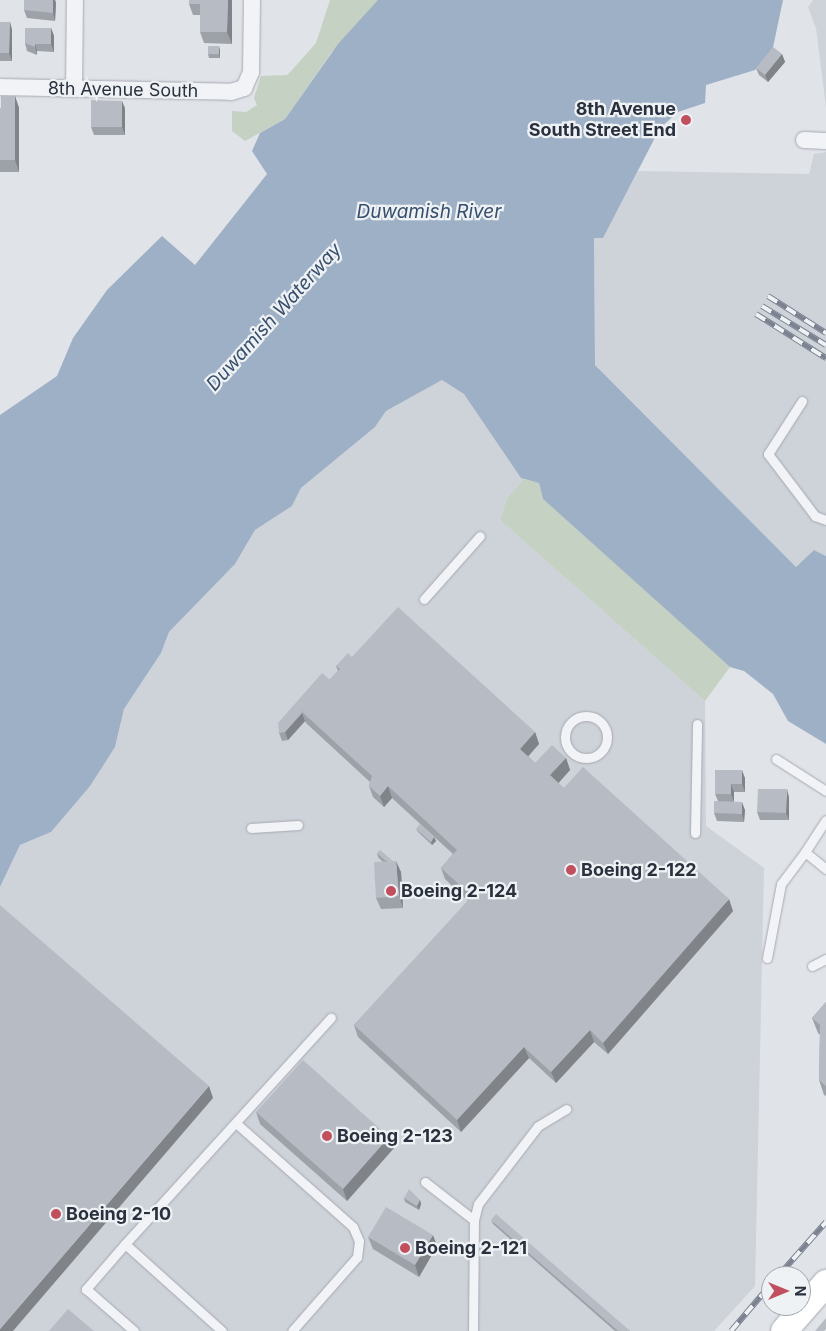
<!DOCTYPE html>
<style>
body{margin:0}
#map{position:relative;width:826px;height:1331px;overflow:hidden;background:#e0e3e8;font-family:Inter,sans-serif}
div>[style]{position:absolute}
.built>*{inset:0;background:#ced2d9}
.green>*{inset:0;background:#c5d1c2}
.water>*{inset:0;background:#9eb0c5}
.roads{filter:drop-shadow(0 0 1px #a6aab2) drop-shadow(0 0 1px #a6aab2)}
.service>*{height:9px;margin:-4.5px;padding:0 4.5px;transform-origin:4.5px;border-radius:4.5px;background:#f2f3f6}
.service>.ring{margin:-4.5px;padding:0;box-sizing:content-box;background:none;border:9px solid #f2f3f6;border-radius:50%}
.minor>*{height:16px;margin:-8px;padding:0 8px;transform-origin:8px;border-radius:8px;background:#f2f3f6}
.primary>*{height:26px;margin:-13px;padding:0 13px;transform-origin:13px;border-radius:13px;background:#fff}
.rail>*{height:5.5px;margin-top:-2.75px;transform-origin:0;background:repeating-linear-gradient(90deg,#eff2f5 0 11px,#7b8290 0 22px);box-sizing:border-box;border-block:1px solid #7b8290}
.wall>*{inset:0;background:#9da2a9}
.shaded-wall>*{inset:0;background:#808489}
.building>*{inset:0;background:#b7bcc4}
.dots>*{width:14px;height:14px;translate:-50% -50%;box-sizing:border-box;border:2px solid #eff2f5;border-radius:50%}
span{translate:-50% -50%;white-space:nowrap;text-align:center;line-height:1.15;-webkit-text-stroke:4.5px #eff2f5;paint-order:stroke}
.street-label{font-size:18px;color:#2a313e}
.poi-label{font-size:18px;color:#2a313e;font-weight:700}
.right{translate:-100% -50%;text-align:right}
.left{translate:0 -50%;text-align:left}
.water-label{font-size:19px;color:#374f6e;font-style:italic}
.north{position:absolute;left:761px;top:1266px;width:50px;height:50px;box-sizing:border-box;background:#eff2f5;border:1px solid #a0a5ac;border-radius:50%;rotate:90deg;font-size:14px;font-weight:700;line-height:20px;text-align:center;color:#2a313e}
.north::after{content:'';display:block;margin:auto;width:18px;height:22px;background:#c24f5e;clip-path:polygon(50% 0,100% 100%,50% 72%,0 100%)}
</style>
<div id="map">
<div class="built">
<div style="clip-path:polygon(813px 0,826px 0,826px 107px,816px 28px,808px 7px)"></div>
<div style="clip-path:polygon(826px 152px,826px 556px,814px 550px,796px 567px,595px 365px,594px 238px,603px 237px,638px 171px,809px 174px,814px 154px)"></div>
<div style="clip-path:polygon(442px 380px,464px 393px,524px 479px,507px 498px,500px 520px,705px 701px,706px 826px,764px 868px,755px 1286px,714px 1331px,0 1331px,0 887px,20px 845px,51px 832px,115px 747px,124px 709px,161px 653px,169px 632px,235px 564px,255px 530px,292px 506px,301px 488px,375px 427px,386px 411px)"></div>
</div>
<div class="green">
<div style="clip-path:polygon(330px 0,379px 0,331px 53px,285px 119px,245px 141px,232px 131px,232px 111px,246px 112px,257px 105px,254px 98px,261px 76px,287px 75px,293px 69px,316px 43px)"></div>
<div style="clip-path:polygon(524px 479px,539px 483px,543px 499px,730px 667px,705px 701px,500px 520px,507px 498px)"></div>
</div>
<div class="water">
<div style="clip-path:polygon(378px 0,783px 0,772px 52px,755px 70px,706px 85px,705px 103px,678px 112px,660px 128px,603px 238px,594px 238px,595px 365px,796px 567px,814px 550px,826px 556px,826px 744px,788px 721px,773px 694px,744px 671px,730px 667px,543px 499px,539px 483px,521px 478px,464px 394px,442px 380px,386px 411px,375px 427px,301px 488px,292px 506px,255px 530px,235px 564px,169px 632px,161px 653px,124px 709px,115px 747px,90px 786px,51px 832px,20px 845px,0 887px,0 415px,57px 376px,73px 338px,107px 290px,162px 236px,195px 265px,267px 174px,252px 151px,260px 133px,285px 119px,338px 44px)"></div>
</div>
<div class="roads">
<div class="service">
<div style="left:802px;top:401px;width:63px;rotate:122.7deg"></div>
<div style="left:768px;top:454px;width:78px;rotate:52.8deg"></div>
<div style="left:815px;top:516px;width:12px;rotate:20deg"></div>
<div style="left:424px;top:599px;width:84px;rotate:-48.4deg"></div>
<div class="ring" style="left:565px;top:716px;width:33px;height:33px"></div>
<div style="left:776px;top:759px;width:59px;rotate:32.6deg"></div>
<div style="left:251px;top:828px;width:47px;rotate:-3.7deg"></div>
<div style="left:695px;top:833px;width:109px;rotate:-88.9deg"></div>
<div style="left:805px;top:852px;width:38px;rotate:-57deg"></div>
<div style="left:767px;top:958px;width:75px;rotate:-79.3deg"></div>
<div style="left:781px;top:884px;width:40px;rotate:-53deg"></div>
<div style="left:805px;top:852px;width:27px;rotate:39deg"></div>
<div style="left:812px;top:966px;width:16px;rotate:-27deg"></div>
<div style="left:237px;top:1124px;width:155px;rotate:41.6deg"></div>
<div style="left:353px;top:1227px;width:15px;rotate:67deg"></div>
<div style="left:359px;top:1241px;width:16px;rotate:97deg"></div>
<div style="left:357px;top:1257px;width:98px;rotate:131.3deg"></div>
<div style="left:425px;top:1182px;width:62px;rotate:37.8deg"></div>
<div style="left:125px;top:1244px;width:60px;rotate:130.9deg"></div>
<div style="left:86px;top:1289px;width:64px;rotate:41.2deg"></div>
<div style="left:222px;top:1331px;width:130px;rotate:-138.1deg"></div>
<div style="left:125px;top:1244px;width:306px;rotate:-47.7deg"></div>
<div style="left:473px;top:1331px;width:111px;rotate:-89.5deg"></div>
<div style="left:474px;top:1220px;width:16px;rotate:-76deg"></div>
<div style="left:478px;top:1204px;width:98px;rotate:-52.4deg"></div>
<div style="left:538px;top:1126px;width:33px;rotate:-31deg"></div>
</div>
<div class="minor">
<div style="left:0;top:87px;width:231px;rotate:1.2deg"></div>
<div style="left:231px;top:92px;width:14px;rotate:-17deg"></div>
<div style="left:244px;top:88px;width:17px;rotate:-66deg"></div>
<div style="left:251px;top:72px;width:72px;rotate:-89.2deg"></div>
<div style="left:74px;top:89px;width:89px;rotate:-89.4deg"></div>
<div style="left:804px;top:140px;width:22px;rotate:3deg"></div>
</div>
<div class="primary">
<div style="left:784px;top:1331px;width:64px;rotate:-48.8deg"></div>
</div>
</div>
<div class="rail">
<div style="left:768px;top:296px;width:69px;rotate:32.5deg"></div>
<div style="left:762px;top:306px;width:75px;rotate:31.4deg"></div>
<div style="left:756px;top:314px;width:83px;rotate:32.2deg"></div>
<div style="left:778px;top:1276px;width:72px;rotate:-48.4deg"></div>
<div style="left:731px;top:1331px;width:62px;rotate:-49.6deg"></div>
</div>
<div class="wall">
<div style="clip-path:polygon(24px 0,55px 0,56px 3px,55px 21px,27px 18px,24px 10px)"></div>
<div style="clip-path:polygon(189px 0,232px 0,232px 44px,204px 43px,200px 32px,200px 15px,193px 15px,189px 4px)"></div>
<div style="clip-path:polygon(0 22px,10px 22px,12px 30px,12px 61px,0 61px)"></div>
<div style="clip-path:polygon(51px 28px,54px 36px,54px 52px,37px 51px,37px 55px,27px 51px,25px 43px)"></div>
<div style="clip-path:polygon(220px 50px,220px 58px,209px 58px,208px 54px)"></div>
<div style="clip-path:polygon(782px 54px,785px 62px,768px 82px,759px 75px,756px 68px)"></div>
<div style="clip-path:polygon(15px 96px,19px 108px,19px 172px,0 172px,0 108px,1px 108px)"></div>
<div style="clip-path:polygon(125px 108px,125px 135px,94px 135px,91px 127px)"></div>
<div style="clip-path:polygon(352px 657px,535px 732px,539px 744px,528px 756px,535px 763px,566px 758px,570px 770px,558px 783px,564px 788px,733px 911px,608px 1054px,594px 1042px,556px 1083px,529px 1058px,461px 1132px,358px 1037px,354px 1025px,468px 901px,445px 879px,441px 868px,453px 854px,392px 798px,384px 807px,373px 797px,369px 786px,370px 782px,306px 723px,305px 721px,288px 740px,282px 741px,279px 733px,338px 671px,336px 666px)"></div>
<div style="clip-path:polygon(715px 770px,745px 778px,745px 792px,734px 792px,734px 802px,722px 802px,745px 810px,744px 822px,717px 821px,714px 813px,718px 801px,715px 794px)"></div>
<div style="clip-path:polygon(789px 797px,789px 820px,760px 820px,757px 812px)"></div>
<div style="clip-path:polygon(416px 829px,434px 837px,436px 841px,432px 845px,418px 832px)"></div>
<div style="clip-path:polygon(377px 853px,401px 872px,403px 908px,381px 909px,376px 898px,383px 862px,378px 857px)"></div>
<div style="clip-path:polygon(826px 1002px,826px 1096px,824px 1095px,819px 1080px,820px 1035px,818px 1033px,812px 1018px)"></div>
<div style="clip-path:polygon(256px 1112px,389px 1137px,394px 1148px,347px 1201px,260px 1124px)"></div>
<div style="clip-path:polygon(404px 1198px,420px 1200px,421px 1204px,419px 1210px,405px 1202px)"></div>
<div style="clip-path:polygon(491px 1220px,630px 1331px,615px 1331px,493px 1224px)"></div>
<div style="clip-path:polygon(368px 1237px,437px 1246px,419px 1277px,373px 1249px)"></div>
</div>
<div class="shaded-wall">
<div style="clip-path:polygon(53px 0,55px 0,56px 3px,55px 21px,53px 13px)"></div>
<div style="clip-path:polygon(228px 0,232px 0,232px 44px,227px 32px)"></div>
<div style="clip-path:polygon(10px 22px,12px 30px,12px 61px,9px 53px)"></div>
<div style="clip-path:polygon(51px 28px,54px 36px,54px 52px,51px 44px)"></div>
<div style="clip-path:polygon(35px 44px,37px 51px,37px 55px,35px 47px)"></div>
<div style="clip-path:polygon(219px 46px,220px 50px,220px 58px,219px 54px)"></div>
<div style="clip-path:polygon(782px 54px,785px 62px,768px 82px,765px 75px)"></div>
<div style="clip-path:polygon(15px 96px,19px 108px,19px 172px,15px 160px)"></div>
<div style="clip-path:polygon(122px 101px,125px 108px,125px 135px,122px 127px)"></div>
<div style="clip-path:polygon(302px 713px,305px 721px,288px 740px,285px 732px)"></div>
<div style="clip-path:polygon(535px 732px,539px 744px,524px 761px,520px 749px)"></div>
<div style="clip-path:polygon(566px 758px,570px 770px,555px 787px,550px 775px)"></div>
<div style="clip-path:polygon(742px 770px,745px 778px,745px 792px,742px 784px)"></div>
<div style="clip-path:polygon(731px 784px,734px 792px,734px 802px,731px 794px)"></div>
<div style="clip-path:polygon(388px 786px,392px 798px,384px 807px,380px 796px)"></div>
<div style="clip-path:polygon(787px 789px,789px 797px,789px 820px,786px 813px)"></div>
<div style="clip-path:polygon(742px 802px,745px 810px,744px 822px,742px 814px)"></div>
<div style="clip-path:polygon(434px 837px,436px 841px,432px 845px,431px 842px)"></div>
<div style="clip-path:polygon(396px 861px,401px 872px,403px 908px,399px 896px)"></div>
<div style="clip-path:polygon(729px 899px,733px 911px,608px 1054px,603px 1043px)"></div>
<div style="clip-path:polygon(590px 1030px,594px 1042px,556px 1083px,551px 1072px)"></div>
<div style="clip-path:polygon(524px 1047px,529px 1058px,461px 1132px,457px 1120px)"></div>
<div style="clip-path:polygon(209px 1086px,213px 1098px,13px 1331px,0 1331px,0 1329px)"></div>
<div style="clip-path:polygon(389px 1137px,394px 1148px,347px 1201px,343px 1189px)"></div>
<div style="clip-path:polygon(420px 1200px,421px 1204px,419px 1210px,417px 1206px)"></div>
<div style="clip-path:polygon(433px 1235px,437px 1246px,419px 1277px,415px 1265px)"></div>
</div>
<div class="building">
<div style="clip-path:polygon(24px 0,53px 0,53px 13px,24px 10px)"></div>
<div style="clip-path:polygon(189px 0,228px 0,227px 32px,200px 32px,200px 4px,189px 4px)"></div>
<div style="clip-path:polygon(0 22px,10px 22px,9px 53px,0 53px)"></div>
<div style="clip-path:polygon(25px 28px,51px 28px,51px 44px,35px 44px,35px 47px,25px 43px)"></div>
<div style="clip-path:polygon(208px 46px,219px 46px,219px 54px,208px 54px)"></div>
<div style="clip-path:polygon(773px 47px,782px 54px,765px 75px,756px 68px)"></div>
<div style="clip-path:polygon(1px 96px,15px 96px,15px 160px,0 160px,0 108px,1px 108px)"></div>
<div style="clip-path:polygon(91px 100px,122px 101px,122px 127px,91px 127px)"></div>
<div style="clip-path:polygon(398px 607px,535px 732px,520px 749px,535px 763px,552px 745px,566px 758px,550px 775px,564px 788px,583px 767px,729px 899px,603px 1043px,590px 1030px,551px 1072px,524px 1047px,457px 1120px,354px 1025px,472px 896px,441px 868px,457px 850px,388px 786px,380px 796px,369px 786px,372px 776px,301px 711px,340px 669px,336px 666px,348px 653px,352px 657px)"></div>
<div style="clip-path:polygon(322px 673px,330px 680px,301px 711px,302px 713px,285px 732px,279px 733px,278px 723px)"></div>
<div style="clip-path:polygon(715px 770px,742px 770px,742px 784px,731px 784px,731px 794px,715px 794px)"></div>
<div style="clip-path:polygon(758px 789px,787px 789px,786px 813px,757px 812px)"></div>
<div style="clip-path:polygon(714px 801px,742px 802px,742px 814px,714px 813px)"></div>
<div style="clip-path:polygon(420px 824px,434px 837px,431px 842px,416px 829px)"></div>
<div style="clip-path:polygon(380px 850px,393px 861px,386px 861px,377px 853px)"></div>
<div style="clip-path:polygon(396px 861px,399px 896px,376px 898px,374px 862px)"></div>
<div style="clip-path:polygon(0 905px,209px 1086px,0 1329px)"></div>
<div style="clip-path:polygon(826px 1002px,826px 1086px,819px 1080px,820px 1025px,812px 1018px)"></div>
<div style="clip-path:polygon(303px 1060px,389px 1137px,343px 1189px,256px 1112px)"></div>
<div style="clip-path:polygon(409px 1189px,420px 1200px,417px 1206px,404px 1198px)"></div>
<div style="clip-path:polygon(386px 1207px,433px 1235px,415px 1265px,368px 1237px)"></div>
<div style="clip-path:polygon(496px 1214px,630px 1331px,618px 1331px,491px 1220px)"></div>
<div style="clip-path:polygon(68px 1309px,94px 1331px,49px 1331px)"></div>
<div style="clip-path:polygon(826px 1318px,826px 1329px,824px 1331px,815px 1331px)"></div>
</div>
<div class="dots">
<div style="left:686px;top:120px;background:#c24f5e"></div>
<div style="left:571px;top:870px;background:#c24f5e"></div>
<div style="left:391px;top:891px;background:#c24f5e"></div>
<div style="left:327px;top:1136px;background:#c24f5e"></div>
<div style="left:56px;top:1214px;background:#c24f5e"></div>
<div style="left:405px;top:1248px;background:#c24f5e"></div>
</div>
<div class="street-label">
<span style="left:123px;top:90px;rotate:1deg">8th Avenue South</span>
</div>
<div class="poi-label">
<span class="right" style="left:676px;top:120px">8th Avenue<br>South Street End</span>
<span class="left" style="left:581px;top:870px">Boeing 2-122</span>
<span class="left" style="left:401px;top:891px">Boeing 2-124</span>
<span class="left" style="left:337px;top:1136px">Boeing 2-123</span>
<span class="left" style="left:66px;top:1214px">Boeing 2-10</span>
<span class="left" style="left:415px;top:1248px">Boeing 2-121</span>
</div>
<div class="water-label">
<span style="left:429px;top:212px">Duwamish River</span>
<span style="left:274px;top:317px;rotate:-48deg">Duwamish Waterway</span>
</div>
<div class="north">N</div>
</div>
